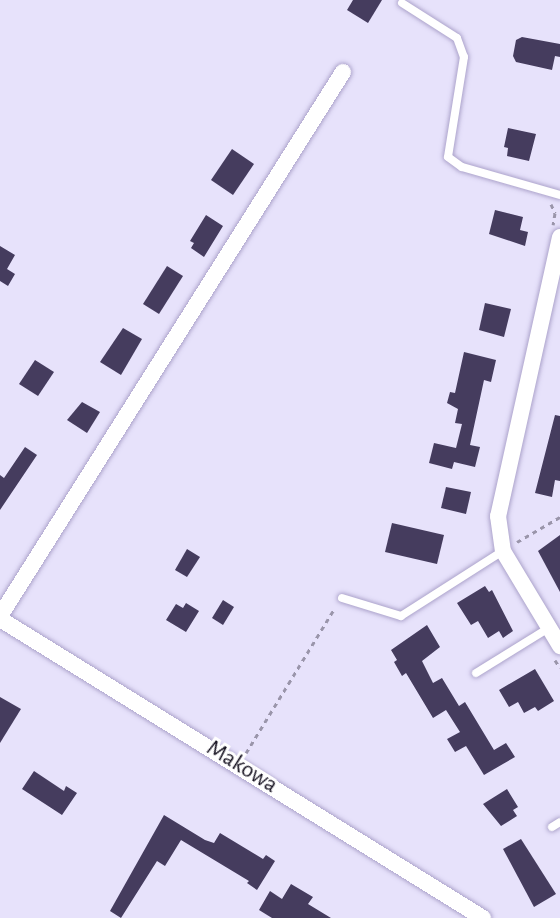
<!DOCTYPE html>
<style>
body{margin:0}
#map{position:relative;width:560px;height:918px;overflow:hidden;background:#e7e2fb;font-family:"Alegreya Sans",sans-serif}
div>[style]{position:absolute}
.building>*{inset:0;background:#453c5e}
.path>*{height:3px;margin-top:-1.5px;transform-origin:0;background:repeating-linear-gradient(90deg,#9a95aa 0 4.5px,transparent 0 9px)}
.roads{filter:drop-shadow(0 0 2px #aca3cb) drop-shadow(0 0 2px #aca3cb)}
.lane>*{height:8px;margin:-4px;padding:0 4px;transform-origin:4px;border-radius:4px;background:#fff}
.street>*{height:16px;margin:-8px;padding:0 8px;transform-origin:8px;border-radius:8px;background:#fff}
span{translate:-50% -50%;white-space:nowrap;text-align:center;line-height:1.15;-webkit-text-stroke:6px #fff;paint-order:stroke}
.street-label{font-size:24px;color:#181422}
</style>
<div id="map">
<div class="building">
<div style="clip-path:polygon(353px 0,382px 0,368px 23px,347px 10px)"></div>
<div style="clip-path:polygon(522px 37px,560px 44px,560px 57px,555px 56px,552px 70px,516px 62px,513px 56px,516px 40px)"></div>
<div style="clip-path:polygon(508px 128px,536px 134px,529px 161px,507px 156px,508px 148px,504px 147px)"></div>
<div style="clip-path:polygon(232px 149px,254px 164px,233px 195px,211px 180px)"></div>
<div style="clip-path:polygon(495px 210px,523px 217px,520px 230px,528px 232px,525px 246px,489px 234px)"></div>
<div style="clip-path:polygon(206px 215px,223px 226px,204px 257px,191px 248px,194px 243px,190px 241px)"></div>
<div style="clip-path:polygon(0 246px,15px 255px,7px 269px,15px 274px,8px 286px,0 281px)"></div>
<div style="clip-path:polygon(167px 266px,183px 276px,159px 314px,143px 304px)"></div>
<div style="clip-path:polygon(485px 303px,511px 309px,504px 337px,479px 330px)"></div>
<div style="clip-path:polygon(123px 328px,142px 339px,121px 375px,100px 362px)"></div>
<div style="clip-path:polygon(464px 352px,496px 360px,491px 382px,484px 380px,470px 445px,480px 447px,475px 467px,454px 462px,452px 469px,429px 463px,434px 443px,456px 448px,462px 424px,455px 423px,458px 409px,447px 403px,450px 392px,455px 393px)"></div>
<div style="clip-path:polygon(35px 360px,54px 372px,38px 396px,19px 384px)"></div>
<div style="clip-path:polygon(82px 402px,100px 412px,87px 433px,67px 420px)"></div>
<div style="clip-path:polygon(555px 415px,560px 416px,560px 481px,555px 480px,552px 497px,535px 493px)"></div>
<div style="clip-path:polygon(25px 447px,37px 455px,0 510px,0 475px,4px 478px)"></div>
<div style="clip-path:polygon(446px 487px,471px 492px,466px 514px,441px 508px)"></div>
<div style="clip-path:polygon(392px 523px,444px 535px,437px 564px,385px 552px)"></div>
<div style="clip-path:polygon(560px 535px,560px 592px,538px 551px)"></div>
<div style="clip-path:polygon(187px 549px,200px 557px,187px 577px,175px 570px)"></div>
<div style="clip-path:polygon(485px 586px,489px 592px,492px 590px,513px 631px,503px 638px,499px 631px,488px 638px,478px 621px,471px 625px,457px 603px)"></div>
<div style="clip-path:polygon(223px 600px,234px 607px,223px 625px,212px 618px)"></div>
<div style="clip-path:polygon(186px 603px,199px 611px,186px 632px,166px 620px,176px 604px,183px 608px)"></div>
<div style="clip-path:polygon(427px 625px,440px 647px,422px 661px,433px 683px,442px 678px,459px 706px,465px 702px,494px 750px,506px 743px,515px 757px,484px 775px,466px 746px,455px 752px,447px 739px,460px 732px,446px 710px,433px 718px,406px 673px,402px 676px,394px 662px,397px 660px,391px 650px)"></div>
<div style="clip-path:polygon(535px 669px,554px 701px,538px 711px,535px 707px,524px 713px,518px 702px,509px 707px,499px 690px)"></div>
<div style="clip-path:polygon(0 697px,21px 709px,0 743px)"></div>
<div style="clip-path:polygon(34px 771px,64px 791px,66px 786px,77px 793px,62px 815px,22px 789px)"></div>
<div style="clip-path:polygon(507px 789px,518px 807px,513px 810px,517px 816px,501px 826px,483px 804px)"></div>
<div style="clip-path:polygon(164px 815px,205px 840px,214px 843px,220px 833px,263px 859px,266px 855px,275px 861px,257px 890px,247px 883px,249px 881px,181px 840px,165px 866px,157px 861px,121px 918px,110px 911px)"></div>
<div style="clip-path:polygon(521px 839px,556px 894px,534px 907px,503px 849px)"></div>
<div style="clip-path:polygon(291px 884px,313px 897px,308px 904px,331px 918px,272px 918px,259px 910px,270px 891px,282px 899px)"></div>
</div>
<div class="path">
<div style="left:551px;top:204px;width:10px;rotate:66deg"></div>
<div style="left:555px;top:213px;width:12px;rotate:99deg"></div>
<div style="left:517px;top:542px;width:50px;rotate:-30.2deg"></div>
<div style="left:555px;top:660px;width:9px;rotate:58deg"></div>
<div style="left:246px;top:753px;width:170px;rotate:-58.5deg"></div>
</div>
<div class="roads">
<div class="lane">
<div style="left:402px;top:3px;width:65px;rotate:32.5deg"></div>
<div style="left:457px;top:38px;width:20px;rotate:70deg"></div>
<div style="left:464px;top:57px;width:101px;rotate:99.1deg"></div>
<div style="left:448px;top:157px;width:17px;rotate:36deg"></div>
<div style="left:462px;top:167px;width:102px;rotate:15.9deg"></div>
<div style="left:342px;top:598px;width:62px;rotate:17deg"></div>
<div style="left:401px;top:616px;width:121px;rotate:-32.5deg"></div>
<div style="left:476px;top:673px;width:86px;rotate:-31.7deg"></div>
<div style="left:552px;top:827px;width:9px;rotate:-32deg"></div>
</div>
<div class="street">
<div style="left:560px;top:237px;width:286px;rotate:102.5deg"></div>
<div style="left:498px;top:516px;width:35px;rotate:82deg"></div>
<div style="left:503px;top:551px;width:111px;rotate:59deg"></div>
<div style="left:0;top:616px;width:643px;rotate:-57.77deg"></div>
<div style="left:0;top:619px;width:568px;rotate:31.76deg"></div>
</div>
</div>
<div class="street-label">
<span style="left:242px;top:767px;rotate:32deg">Makowa</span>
</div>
</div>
